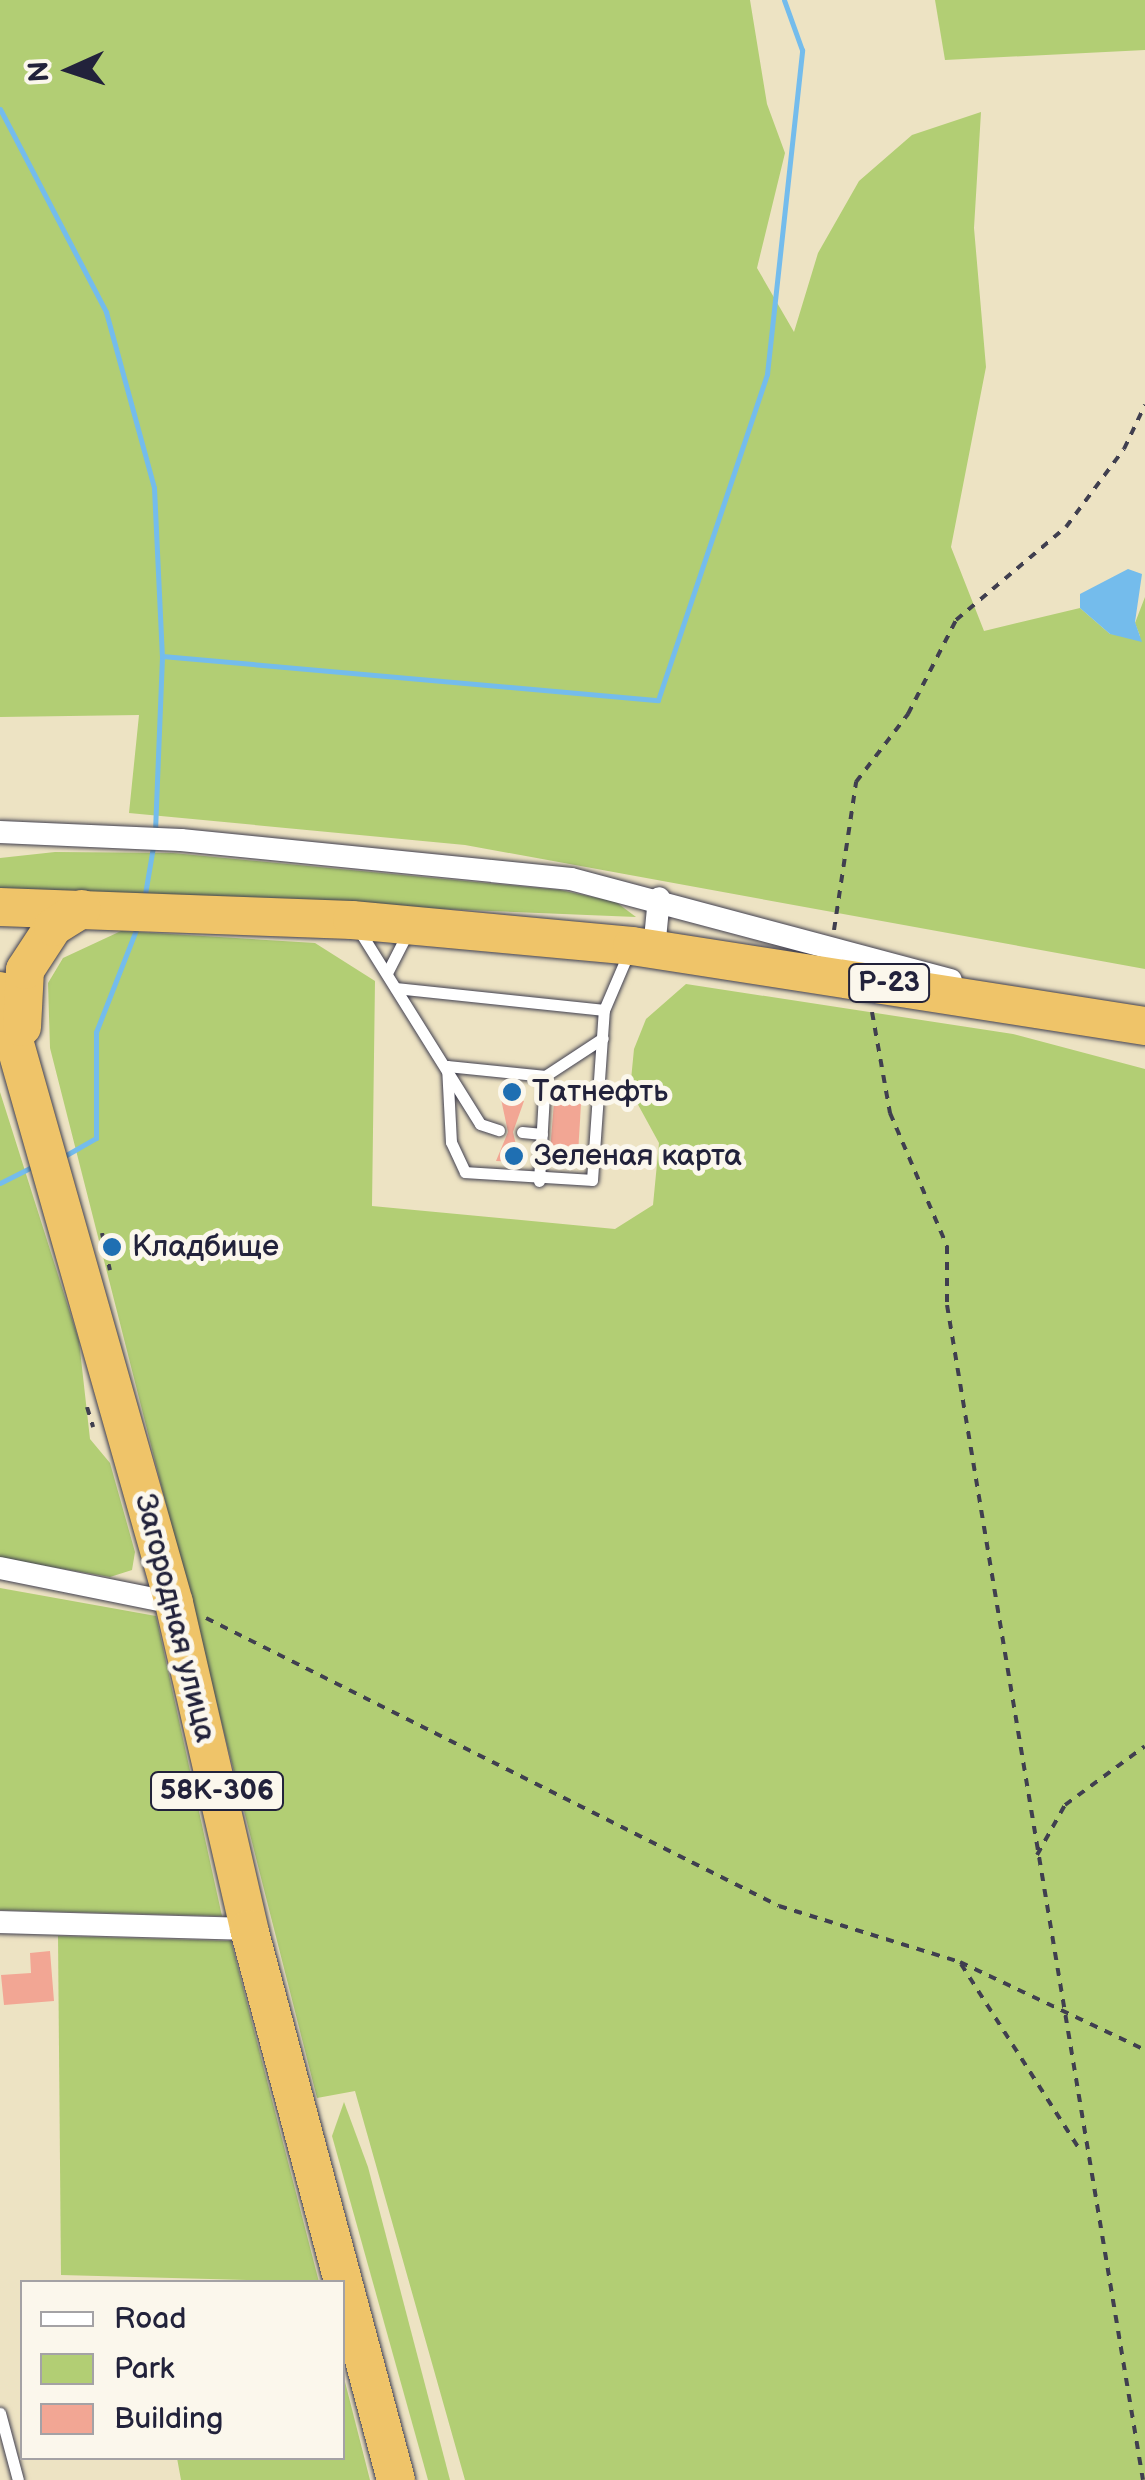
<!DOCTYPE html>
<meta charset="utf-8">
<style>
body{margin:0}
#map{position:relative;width:1145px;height:2480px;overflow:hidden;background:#ede3c3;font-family:"Balsamiq Sans",sans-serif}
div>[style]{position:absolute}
.green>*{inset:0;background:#b2ce74}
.water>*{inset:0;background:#74bcec}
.stream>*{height:5px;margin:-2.5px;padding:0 2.5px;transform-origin:2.5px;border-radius:2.5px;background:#74bcec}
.building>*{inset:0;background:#f2a694}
.path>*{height:4px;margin-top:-2px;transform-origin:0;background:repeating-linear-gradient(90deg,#403f4f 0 8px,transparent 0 16px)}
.roads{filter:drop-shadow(0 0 2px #403f4f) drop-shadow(0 0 2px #403f4f)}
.service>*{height:11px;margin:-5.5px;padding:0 5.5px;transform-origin:5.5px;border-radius:5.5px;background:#fff}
.minor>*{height:22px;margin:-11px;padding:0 11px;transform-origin:11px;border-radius:11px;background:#fff}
.trunk>*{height:38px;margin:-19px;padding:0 19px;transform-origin:19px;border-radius:19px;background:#efc469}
.dots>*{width:28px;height:28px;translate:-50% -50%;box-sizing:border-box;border:5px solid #fbf7ec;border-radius:50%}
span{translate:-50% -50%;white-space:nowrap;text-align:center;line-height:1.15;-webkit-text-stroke:10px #fbf7ec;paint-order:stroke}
.shield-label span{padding:2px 8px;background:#fbf7ec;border:2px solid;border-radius:8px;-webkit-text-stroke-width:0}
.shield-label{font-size:28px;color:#22223b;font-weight:700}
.poi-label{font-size:30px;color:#22223b}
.left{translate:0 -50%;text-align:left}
.street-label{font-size:30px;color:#22223b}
.legend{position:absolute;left:20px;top:2280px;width:325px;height:180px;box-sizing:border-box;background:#fbf7ec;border:2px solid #a4a2a5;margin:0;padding:12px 18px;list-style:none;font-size:30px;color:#22223b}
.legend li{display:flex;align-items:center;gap:20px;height:50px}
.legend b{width:50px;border:2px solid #a4a2a5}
.north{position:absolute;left:20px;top:20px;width:100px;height:100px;-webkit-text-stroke:8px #fbf7ec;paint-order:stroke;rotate:267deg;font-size:28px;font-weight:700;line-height:40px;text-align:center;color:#22223b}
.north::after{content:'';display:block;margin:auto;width:35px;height:45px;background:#22223b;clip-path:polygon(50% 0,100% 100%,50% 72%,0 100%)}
</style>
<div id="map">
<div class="green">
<div style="clip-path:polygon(0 0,750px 0,767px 104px,785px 153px,757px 268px,794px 332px,818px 253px,859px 181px,912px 135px,981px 112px,974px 228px,986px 367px,951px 547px,984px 631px,1080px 608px,1110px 634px,1140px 636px,1135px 623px,1145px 597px,1145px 969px,465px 845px,129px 813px,139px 715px,0 717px)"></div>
<div style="clip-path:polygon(935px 0,1145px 0,1145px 50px,945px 60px)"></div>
<div style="clip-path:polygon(55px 852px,173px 853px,560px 890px,616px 902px,636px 917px,0 891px,0 858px)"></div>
<div style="clip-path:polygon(121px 931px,315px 943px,375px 981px,372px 1206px,615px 1229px,653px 1205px,659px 1143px,630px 1090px,634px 1049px,646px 1019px,686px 984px,1013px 1034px,1145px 1069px,1145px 2480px,465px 2480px,355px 2091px,317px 2098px,50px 1048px,48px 983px,63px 958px)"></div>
<div style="clip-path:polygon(0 1092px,79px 1341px,90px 1439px,110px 1463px,135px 1552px,132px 1570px,110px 1577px,0 1558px)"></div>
<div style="clip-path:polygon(0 1588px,156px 1616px,222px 1916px,0 1910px)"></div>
<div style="clip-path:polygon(58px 1936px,231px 1941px,319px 2282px,61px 2275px)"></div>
<div style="clip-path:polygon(344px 2102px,368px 2167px,450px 2480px,428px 2480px,332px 2136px)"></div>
<div style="clip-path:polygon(343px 2374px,370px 2480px,181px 2480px,177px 2458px,342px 2458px)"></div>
</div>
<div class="water">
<div style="clip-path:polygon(1128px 569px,1142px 574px,1135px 622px,1142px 642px,1110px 634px,1080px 608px,1080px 594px)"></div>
</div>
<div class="stream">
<div style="left:0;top:109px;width:229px;rotate:62.4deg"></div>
<div style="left:106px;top:312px;width:182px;rotate:74.7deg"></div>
<div style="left:154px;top:488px;width:168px;rotate:87.3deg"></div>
<div style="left:155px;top:831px;width:175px;rotate:-87.7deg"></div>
<div style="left:162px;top:656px;width:498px;rotate:5.1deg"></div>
<div style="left:658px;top:700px;width:344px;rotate:-71.5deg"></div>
<div style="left:767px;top:374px;width:326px;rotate:-83.8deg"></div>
<div style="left:802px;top:50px;width:53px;rotate:-109.8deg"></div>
<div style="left:144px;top:900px;width:54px;rotate:-80.4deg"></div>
<div style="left:61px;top:1158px;width:40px;rotate:-29.7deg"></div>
<div style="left:96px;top:1138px;width:106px;rotate:-90deg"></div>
<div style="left:96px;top:1032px;width:115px;rotate:-68.6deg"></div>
<div style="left:0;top:1183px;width:40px;rotate:-26.6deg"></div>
</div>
<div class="building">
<div style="clip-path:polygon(501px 1099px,524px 1101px,513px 1132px,520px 1162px,496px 1161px,508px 1132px)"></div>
<div style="clip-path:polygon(554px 1102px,581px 1104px,578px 1154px,550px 1152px)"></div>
<div style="clip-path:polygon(50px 1951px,54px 2001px,4px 2005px,1px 1975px,31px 1973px,30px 1953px)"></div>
</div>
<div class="path">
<div style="left:834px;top:930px;width:150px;rotate:-81.5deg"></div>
<div style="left:856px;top:782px;width:86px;rotate:-52.6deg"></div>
<div style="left:908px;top:714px;width:106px;rotate:-62.9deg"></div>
<div style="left:956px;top:620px;width:144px;rotate:-40.2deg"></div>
<div style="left:1066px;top:527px;width:97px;rotate:-53.4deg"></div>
<div style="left:1124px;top:449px;width:49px;rotate:-64.5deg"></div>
<div style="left:872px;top:1012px;width:103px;rotate:79.9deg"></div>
<div style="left:890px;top:1113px;width:145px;rotate:66.8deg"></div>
<div style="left:947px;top:1246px;width:59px;rotate:90deg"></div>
<div style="left:947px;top:1305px;width:1191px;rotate:80.53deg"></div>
<div style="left:102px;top:1233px;width:38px;rotate:78deg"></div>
<div style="left:87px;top:1407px;width:21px;rotate:73deg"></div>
<div style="left:206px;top:1618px;width:641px;rotate:26.68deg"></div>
<div style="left:779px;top:1906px;width:189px;rotate:17.2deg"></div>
<div style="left:960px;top:1962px;width:205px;rotate:25.4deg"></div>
<div style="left:1037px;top:1855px;width:57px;rotate:-60.8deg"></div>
<div style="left:1065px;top:1805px;width:99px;rotate:-36.4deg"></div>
<div style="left:961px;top:1964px;width:221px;rotate:57.4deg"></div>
</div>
<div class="roads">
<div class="service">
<div style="left:357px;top:927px;width:232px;rotate:58deg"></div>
<div style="left:480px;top:1124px;width:20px;rotate:18deg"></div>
<div style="left:387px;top:973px;width:44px;rotate:-62.9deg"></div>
<div style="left:396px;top:988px;width:209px;rotate:6deg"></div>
<div style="left:447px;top:1066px;width:76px;rotate:87deg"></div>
<div style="left:451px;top:1142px;width:33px;rotate:65deg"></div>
<div style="left:465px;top:1172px;width:127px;rotate:3.6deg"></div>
<div style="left:592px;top:1180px;width:170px;rotate:-86deg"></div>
<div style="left:604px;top:1010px;width:61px;rotate:-66.8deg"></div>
<div style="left:447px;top:1066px;width:99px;rotate:5.8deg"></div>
<div style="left:545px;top:1076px;width:69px;rotate:-33.2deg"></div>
<div style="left:522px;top:1132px;width:20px;rotate:6deg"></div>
<div style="left:539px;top:1181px;width:105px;rotate:-86.7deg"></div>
<div style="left:0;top:2413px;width:69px;rotate:75deg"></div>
</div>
<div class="minor">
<div style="left:0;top:832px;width:181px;rotate:2.5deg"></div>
<div style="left:181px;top:840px;width:392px;rotate:5.7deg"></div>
<div style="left:571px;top:879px;width:393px;rotate:14.9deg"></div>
<div style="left:654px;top:949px;width:51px;rotate:-84.4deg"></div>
<div style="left:0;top:1568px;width:177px;rotate:11.4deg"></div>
<div style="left:0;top:1922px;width:249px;rotate:1.6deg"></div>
</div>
<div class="trunk">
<div style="left:0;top:907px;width:352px;rotate:2.1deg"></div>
<div style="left:352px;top:920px;width:281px;rotate:5.3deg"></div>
<div style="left:632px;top:946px;width:519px;rotate:8.86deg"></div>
<div style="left:0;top:991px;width:636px;rotate:74.13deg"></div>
<div style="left:174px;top:1603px;width:335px;rotate:77deg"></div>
<div style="left:249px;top:1929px;width:570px;rotate:75.06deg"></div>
<div style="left:22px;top:1027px;width:57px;rotate:-87deg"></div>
<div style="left:25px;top:970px;width:51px;rotate:-56.9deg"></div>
<div style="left:53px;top:927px;width:34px;rotate:-32deg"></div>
</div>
</div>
<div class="dots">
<div style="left:512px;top:1092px;background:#1f6fb2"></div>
<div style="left:514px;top:1156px;background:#1f6fb2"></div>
<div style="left:112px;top:1247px;background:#1f6fb2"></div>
</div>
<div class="shield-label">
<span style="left:889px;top:983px">Р-23</span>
<span style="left:217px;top:1791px">58К-306</span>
</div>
<div class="poi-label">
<span class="left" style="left:532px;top:1092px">Татнефть</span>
<span class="left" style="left:534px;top:1156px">Зеленая карта</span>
<span class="left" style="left:132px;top:1247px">Кладбище</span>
</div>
<div class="street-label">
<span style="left:175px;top:1618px;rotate:76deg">Загородная улица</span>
</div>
<ul class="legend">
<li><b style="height:12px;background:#fff"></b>Road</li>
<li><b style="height:28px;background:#b2ce74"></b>Park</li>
<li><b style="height:28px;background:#f2a694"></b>Building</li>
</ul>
<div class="north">N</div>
</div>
